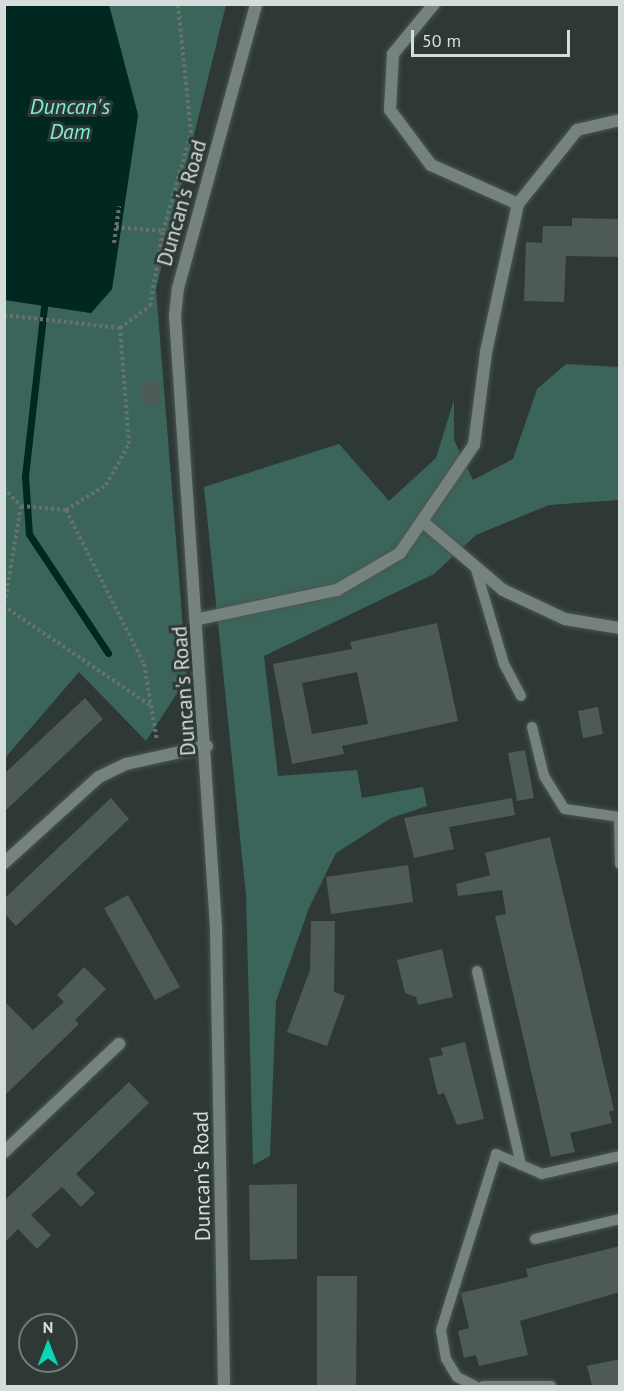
<!DOCTYPE html>
<style>
body{margin:0}
#map{position:relative;width:624px;height:1391px;overflow:hidden;background:#2e3936;font-family:"PT Sans",sans-serif}
div>[style]{position:absolute}
.green>*{inset:0;background:#3b655a}
.water>*{inset:0;background:#002820}
.stream>*{height:7px;margin:-3.5px;padding:0 3.5px;transform-origin:3.5px;border-radius:3.5px;background:#002820}
.building>*{inset:0;background:#4e5a57}
.path>*{height:4px;margin-top:-2px;transform-origin:0;background:repeating-linear-gradient(90deg,#66706d 0 3px,transparent 0 6px)}
.roads{filter:drop-shadow(0 0 2px #4b5653) drop-shadow(0 0 2px #4b5653)}
.service>*{height:10px;margin:-5px;padding:0 5px;transform-origin:5px;border-radius:5px;background:#75827e}
.minor>*{height:12px;margin:-6px;padding:0 6px;transform-origin:6px;border-radius:6px;background:#75827e}
.tertiary>*{height:12px;margin:-6px;padding:0 6px;transform-origin:6px;border-radius:6px;background:#75827e}
span{translate:-50% -50%;white-space:nowrap;text-align:center;line-height:1.15;-webkit-text-stroke:6px #2e3936;paint-order:stroke}
.street-label{font-size:21px;color:#d5dddb}
.water-label{font-size:22px;color:#7deed3;font-style:italic}
.frame{position:absolute;inset:0;border:6px solid #d5dddb;pointer-events:none}
.north{position:absolute;left:18px;top:1313px;width:60px;height:60px;box-sizing:border-box;background:#2e3936;border:2px solid #717b78;border-radius:50%;rotate:0deg;font-size:16px;font-weight:700;line-height:24px;text-align:center;color:#d5dddb}
.north::after{content:'';display:block;margin:auto;width:21px;height:27px;background:#0cd5b5;clip-path:polygon(50% 0,100% 100%,50% 72%,0 100%)}
.scale{position:absolute;left:411px;top:30px;width:159px;height:27px;box-sizing:border-box;border:3px solid #d5dddb;border-top:0;padding-left:8px;font-size:18px;line-height:21px;white-space:nowrap;color:#d5dddb;-webkit-text-stroke:4px #2e3936;paint-order:stroke}
</style>
<div id="map">
<div class="green">
<div style="clip-path:polygon(109px 5px,226px 5px,156px 289px,187px 678px,146px 741px,79px 672px,5px 758px,5px 300px,91px 313px,112px 289px,138px 115px)"></div>
<div style="clip-path:polygon(566px 364px,619px 367px,619px 500px,549px 505px,476px 535px,434px 574px,264px 656px,278px 776px,357px 770px,362px 798px,423px 787px,427px 806px,391px 818px,336px 853px,309px 908px,276px 1001px,270px 1156px,253px 1165px,246px 895px,204px 487px,339px 444px,389px 501px,436px 458px,454px 400px,454px 440px,473px 480px,513px 459px,537px 389px)"></div>
</div>
<div class="water">
<div style="clip-path:polygon(4px 5px,109px 5px,138px 115px,112px 289px,91px 313px,5px 300px)"></div>
</div>
<div class="stream">
<div style="left:44px;top:307px;width:170px;rotate:96.4deg"></div>
<div style="left:25px;top:476px;width:58px;rotate:86.1deg"></div>
<div style="left:29px;top:534px;width:143px;rotate:56.4deg"></div>
</div>
<div class="building">
<div style="clip-path:polygon(572px 218px,620px 219px,620px 257px,566px 256px,564px 302px,524px 301px,526px 242px,542px 243px,543px 226px,572px 226px)"></div>
<div style="clip-path:polygon(141px 382px,159px 382px,161px 403px,142px 404px)"></div>
<div style="clip-path:polygon(evenodd,437px 623px,458px 721px,342px 746px,344px 754px,292px 764px,273px 664px,352px 649px,350px 642px,437px 623px,357px 672px,368px 724px,312px 734px,302px 683px,357px 672px)"></div>
<div style="clip-path:polygon(85px 698px,103px 719px,4px 812px,4px 774px)"></div>
<div style="clip-path:polygon(598px 707px,603px 734px,583px 738px,578px 711px)"></div>
<div style="clip-path:polygon(525px 750px,534px 798px,517px 801px,508px 753px)"></div>
<div style="clip-path:polygon(111px 798px,129px 819px,16px 926px,4px 913px,4px 899px)"></div>
<div style="clip-path:polygon(512px 798px,515px 815px,449px 827px,454px 849px,414px 858px,404px 818px)"></div>
<div style="clip-path:polygon(550px 837px,614px 1110px,609px 1112px,612px 1123px,570px 1133px,575px 1152px,551px 1157px,495px 916px,506px 914px,502px 890px,458px 896px,456px 884px,490px 875px,485px 853px)"></div>
<div style="clip-path:polygon(408px 865px,413px 902px,331px 914px,326px 877px)"></div>
<div style="clip-path:polygon(128px 895px,180px 987px,155px 1000px,104px 908px)"></div>
<div style="clip-path:polygon(311px 921px,335px 921px,334px 992px,345px 996px,327px 1046px,287px 1032px,310px 970px)"></div>
<div style="clip-path:polygon(442px 949px,453px 997px,418px 1005px,416px 997px,405px 993px,397px 960px)"></div>
<div style="clip-path:polygon(84px 967px,106px 989px,75px 1020px,79px 1024px,4px 1096px,4px 1001px,33px 1030px,64px 1002px,57px 995px)"></div>
<div style="clip-path:polygon(465px 1042px,484px 1119px,457px 1125px,444px 1093px,438px 1095px,429px 1058px,443px 1055px,441px 1048px)"></div>
<div style="clip-path:polygon(129px 1082px,149px 1103px,76px 1174px,95px 1193px,81px 1207px,62px 1187px,31px 1215px,51px 1235px,37px 1249px,18px 1229px,4px 1243px,4px 1201px)"></div>
<div style="clip-path:polygon(297px 1184px,297px 1259px,250px 1260px,249px 1185px)"></div>
<div style="clip-path:polygon(620px 1246px,620px 1292px,520px 1321px,528px 1355px,479px 1366px,476px 1355px,464px 1358px,458px 1331px,469px 1328px,461px 1293px,528px 1277px,526px 1269px)"></div>
<div style="clip-path:polygon(317px 1276px,357px 1276px,356px 1386px,317px 1386px)"></div>
<div style="clip-path:polygon(620px 1359px,620px 1386px,592px 1386px,587px 1366px)"></div>
</div>
<div class="path">
<div style="left:116px;top:227px;width:47px;rotate:4.9deg"></div>
<div style="left:114px;top:243px;width:37px;rotate:-82deg"></div>
<div style="left:4px;top:315px;width:117px;rotate:6.4deg"></div>
<div style="left:120px;top:328px;width:37px;rotate:-36deg"></div>
<div style="left:150px;top:306px;width:76px;rotate:-80.2deg"></div>
<div style="left:163px;top:231px;width:102px;rotate:-74.1deg"></div>
<div style="left:191px;top:133px;width:130px;rotate:-95.8deg"></div>
<div style="left:4px;top:488px;width:25px;rotate:47deg"></div>
<div style="left:21px;top:506px;width:103px;rotate:99.5deg"></div>
<div style="left:21px;top:506px;width:45px;rotate:5.1deg"></div>
<div style="left:66px;top:510px;width:173px;rotate:63.1deg"></div>
<div style="left:144px;top:664px;width:78px;rotate:80.4deg"></div>
<div style="left:66px;top:510px;width:47px;rotate:-32deg"></div>
<div style="left:106px;top:485px;width:47px;rotate:-60.7deg"></div>
<div style="left:129px;top:444px;width:116px;rotate:-94.4deg"></div>
<div style="left:8px;top:609px;width:173px;rotate:34.1deg"></div>
</div>
<div class="roads">
<div class="service">
<div style="left:475px;top:566px;width:102px;rotate:73.5deg"></div>
<div style="left:504px;top:664px;width:36px;rotate:62deg"></div>
<div style="left:532px;top:727px;width:50px;rotate:76.2deg"></div>
<div style="left:544px;top:776px;width:39px;rotate:58deg"></div>
<div style="left:565px;top:809px;width:56px;rotate:8.3deg"></div>
<div style="left:619px;top:817px;width:47px;rotate:88.8deg"></div>
<div style="left:477px;top:971px;width:199px;rotate:77.2deg"></div>
<div style="left:535px;top:1239px;width:87px;rotate:-13.2deg"></div>
<div style="left:475px;top:1386px;width:20px;rotate:-153deg"></div>
<div style="left:457px;top:1377px;width:21px;rotate:-121deg"></div>
<div style="left:446px;top:1359px;width:29px;rotate:-100deg"></div>
<div style="left:441px;top:1330px;width:184px;rotate:-72.6deg"></div>
<div style="left:496px;top:1154px;width:50px;rotate:23.5deg"></div>
<div style="left:542px;top:1174px;width:80px;rotate:-13deg"></div>
<div style="left:483px;top:1386px;width:68px"></div>
</div>
<div class="minor">
<div style="left:434px;top:4px;width:65px;rotate:129.4deg"></div>
<div style="left:393px;top:54px;width:56px;rotate:93.1deg"></div>
<div style="left:390px;top:110px;width:69px;rotate:53.3deg"></div>
<div style="left:431px;top:165px;width:95px;rotate:24.1deg"></div>
<div style="left:422px;top:521px;width:106px;rotate:40.4deg"></div>
<div style="left:503px;top:590px;width:68px;rotate:25.1deg"></div>
<div style="left:565px;top:619px;width:56px;rotate:9.3deg"></div>
<div style="left:199px;top:619px;width:141px;rotate:-11.9deg"></div>
<div style="left:337px;top:590px;width:73px;rotate:-30.4deg"></div>
<div style="left:400px;top:553px;width:131px;rotate:-55.6deg"></div>
<div style="left:474px;top:445px;width:94px;rotate:-82.6deg"></div>
<div style="left:486px;top:352px;width:151px;rotate:-77.8deg"></div>
<div style="left:518px;top:204px;width:95px;rotate:-51.4deg"></div>
<div style="left:577px;top:130px;width:44px;rotate:-13.1deg"></div>
<div style="left:4px;top:863px;width:128px;rotate:-42.2deg"></div>
<div style="left:99px;top:777px;width:30px;rotate:-26deg"></div>
<div style="left:126px;top:764px;width:83px;rotate:-12.5deg"></div>
<div style="left:4px;top:1152px;width:158px;rotate:-43.2deg"></div>
</div>
<div class="tertiary">
<div style="left:224px;top:1386px;width:459px;rotate:-91deg"></div>
<div style="left:216px;top:927px;width:612px;rotate:-93.84deg"></div>
<div style="left:175px;top:316px;width:28px;rotate:-84deg"></div>
<div style="left:178px;top:288px;width:295px;rotate:-74.6deg"></div>
</div>
</div>
<div class="street-label">
<span style="left:182px;top:203px;rotate:-74deg">Duncan's Road</span>
<span style="left:184px;top:691px;rotate:-94deg">Duncan's Road</span>
<span style="left:202px;top:1176px;rotate:-91deg">Duncan's Road</span>
</div>
<div class="water-label">
<span style="left:70px;top:119px">Duncan's<br>Dam</span>
</div>
<div class="frame"></div>
<div class="north">N</div>
<div class="scale">50 m</div>
</div>
